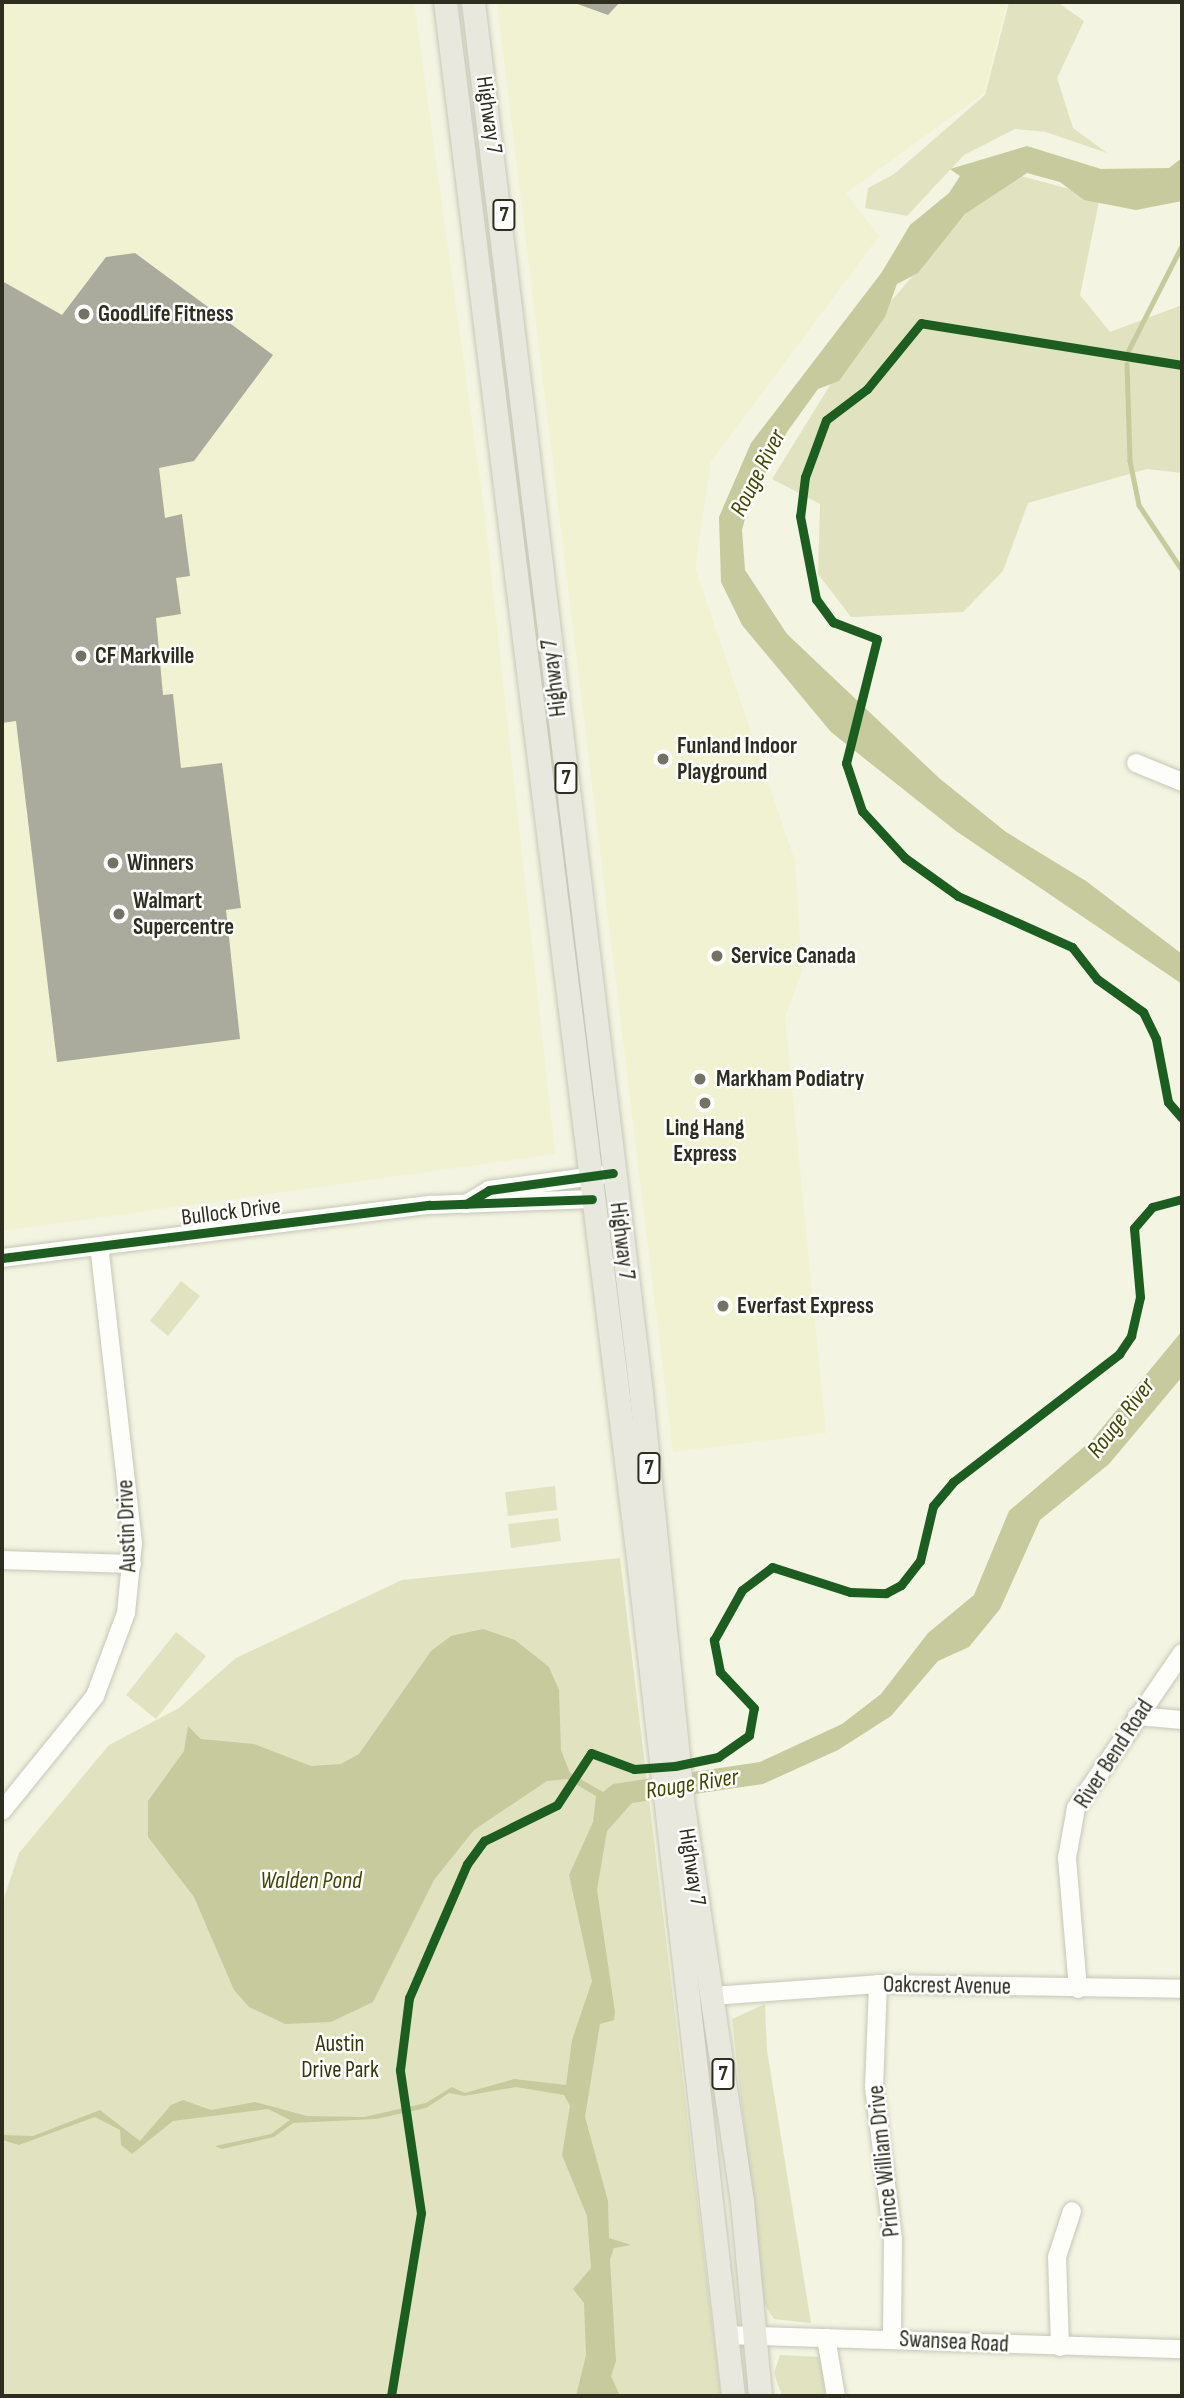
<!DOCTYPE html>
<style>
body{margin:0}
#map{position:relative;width:1184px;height:2398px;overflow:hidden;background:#f3f4e1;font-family:"Sofia Sans Condensed",sans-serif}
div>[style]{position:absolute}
.built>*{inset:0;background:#f0f2d2}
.green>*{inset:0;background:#e1e3c0}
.water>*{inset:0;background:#c7ca9d}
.stream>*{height:4.5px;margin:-2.25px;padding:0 2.25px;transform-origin:2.25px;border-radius:2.25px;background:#c7ca9d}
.building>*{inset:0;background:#aaab9c}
.roads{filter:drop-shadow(0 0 2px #c6c7b8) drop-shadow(0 0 2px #c6c7b8)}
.minor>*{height:18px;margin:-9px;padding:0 9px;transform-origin:9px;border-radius:9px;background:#fdfdfa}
.major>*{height:23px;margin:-11.5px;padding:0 11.5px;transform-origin:11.5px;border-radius:11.5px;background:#e8e8de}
.cycleway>*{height:9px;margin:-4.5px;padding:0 4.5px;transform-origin:4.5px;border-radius:4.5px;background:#1b5e20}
.dots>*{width:19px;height:19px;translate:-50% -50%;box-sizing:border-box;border:4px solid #fff;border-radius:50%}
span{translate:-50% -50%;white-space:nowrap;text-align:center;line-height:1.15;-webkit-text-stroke:5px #fff;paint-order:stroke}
.shield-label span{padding:2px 5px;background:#fff;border:2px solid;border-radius:5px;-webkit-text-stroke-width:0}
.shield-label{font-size:21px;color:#2d2e20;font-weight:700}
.street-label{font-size:23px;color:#2d2e20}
.poi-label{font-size:23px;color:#2d2e20;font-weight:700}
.left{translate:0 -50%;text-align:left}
.park-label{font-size:23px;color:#353609}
.water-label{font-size:24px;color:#454700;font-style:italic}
.frame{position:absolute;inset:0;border:4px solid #2d2e20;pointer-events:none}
</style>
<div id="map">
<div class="built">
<div style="clip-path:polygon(2px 2px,414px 2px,484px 509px,555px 1154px,2px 1231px)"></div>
<div style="clip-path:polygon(497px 2px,1007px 2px,984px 93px,846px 193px,879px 236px,711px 461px,695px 568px,795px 861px,802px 971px,785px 1017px,826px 1433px,673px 1452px)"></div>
</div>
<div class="green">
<div style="clip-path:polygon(1009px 2px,1057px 2px,1084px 21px,1057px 78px,1073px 128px,1107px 153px,1046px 132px,1015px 129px,964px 155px,907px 216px,865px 208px,868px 188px,894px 174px,985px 95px)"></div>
<div style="clip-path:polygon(1002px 171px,1100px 197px,1080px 295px,1110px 332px,1182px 305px,1182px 473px,1147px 469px,1028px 503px,1003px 571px,963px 612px,851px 617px,818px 574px,820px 504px,772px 479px,858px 340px)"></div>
<div style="clip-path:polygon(181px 1281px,200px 1296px,168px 1336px,150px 1321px)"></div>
<div style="clip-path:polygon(555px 1486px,557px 1510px,508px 1516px,505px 1492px)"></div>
<div style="clip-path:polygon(558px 1518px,561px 1541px,511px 1548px,508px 1524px)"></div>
<div style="clip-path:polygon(620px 1558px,721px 2396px,2px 2396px,2px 1904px,19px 1853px,109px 1745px,179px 1708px,236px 1658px,402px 1580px)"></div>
<div style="clip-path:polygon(176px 1632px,206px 1656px,156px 1719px,126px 1695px)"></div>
<div style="clip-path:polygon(765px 2004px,767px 2050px,811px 2323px,774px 2319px,764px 2304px,732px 2019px)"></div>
<div style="clip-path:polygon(780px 2355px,821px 2357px,825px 2396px,782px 2396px,774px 2373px)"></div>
</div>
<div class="water">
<div style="clip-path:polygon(1027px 146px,1101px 169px,1169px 168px,1182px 158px,1182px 201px,1136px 210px,1084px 200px,1060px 182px,1027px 173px,965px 214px,918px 273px,897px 284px,885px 317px,839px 381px,818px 389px,787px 432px,749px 504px,742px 530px,745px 570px,787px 634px,939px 778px,1006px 832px,1086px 881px,1182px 954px,1182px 984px,956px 831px,831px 732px,742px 625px,721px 582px,719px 517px,751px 443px,882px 272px,910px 225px,949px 193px,960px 176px,950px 169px)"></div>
<div style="clip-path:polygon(1182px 1331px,1182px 1377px,1109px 1464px,1040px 1520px,1000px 1609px,969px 1647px,938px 1661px,891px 1716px,838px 1750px,763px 1784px,632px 1803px,607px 1831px,597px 1890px,615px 2012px,614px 2020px,600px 2024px,585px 2117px,608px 2201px,609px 2238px,631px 2245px,614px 2248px,610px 2259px,616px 2361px,611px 2376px,620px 2396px,576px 2396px,586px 2355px,584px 2303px,573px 2289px,591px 2268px,587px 2216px,562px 2155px,570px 2106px,564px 2095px,516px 2087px,464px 2096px,449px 2093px,426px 2108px,376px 2119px,293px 2123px,274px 2137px,222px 2149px,215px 2146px,271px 2134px,290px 2120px,268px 2109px,173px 2121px,132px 2154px,121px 2145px,120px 2130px,95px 2117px,19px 2145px,2px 2140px,2px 2135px,33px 2136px,100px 2110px,140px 2141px,171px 2105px,183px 2100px,211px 2110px,255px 2102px,307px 2116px,364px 2117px,426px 2103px,452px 2087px,465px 2093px,514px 2079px,566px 2085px,572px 2040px,592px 1981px,569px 1875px,593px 1822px,596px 1796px,567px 1779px,547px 1781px,474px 1830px,434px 1880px,373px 2002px,331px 2022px,285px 2024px,249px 2007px,234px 1990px,194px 1897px,148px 1837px,148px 1801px,184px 1751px,188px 1726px,201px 1739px,254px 1744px,311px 1766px,341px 1764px,359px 1754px,431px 1651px,451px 1636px,483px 1629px,515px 1640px,549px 1667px,559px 1690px,561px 1750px,570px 1773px,603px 1792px,613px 1784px,760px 1762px,842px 1724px,881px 1694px,928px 1633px,974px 1595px,1009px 1511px,1092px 1440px)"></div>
</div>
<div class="stream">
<div style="left:1128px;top:351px;width:119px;rotate:-63deg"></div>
<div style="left:1127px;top:364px;width:97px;rotate:88.2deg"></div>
<div style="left:1130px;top:461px;width:45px;rotate:78.4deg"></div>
<div style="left:1139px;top:505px;width:78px;rotate:56.5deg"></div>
</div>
<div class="building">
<div style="clip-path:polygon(572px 2px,620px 2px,608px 15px)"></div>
<div style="clip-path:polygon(135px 253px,273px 355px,194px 461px,159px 468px,165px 518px,182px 514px,190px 576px,176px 578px,181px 614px,156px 618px,163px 695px,173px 694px,181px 768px,222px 763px,241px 908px,226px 910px,240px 1039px,57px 1062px,16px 721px,2px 723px,2px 281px,62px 315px,106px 257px)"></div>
</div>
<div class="roads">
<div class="minor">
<div style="left:1136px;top:763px;width:50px;rotate:22.4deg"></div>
<div style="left:466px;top:1204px;width:27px;rotate:-31deg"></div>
<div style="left:489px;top:1190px;width:113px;rotate:-7.6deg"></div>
<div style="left:2px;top:1258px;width:431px;rotate:-7.1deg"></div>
<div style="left:430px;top:1205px;width:162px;rotate:-2.1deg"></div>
<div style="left:2px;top:1560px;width:130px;rotate:1.8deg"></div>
<div style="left:1137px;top:1716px;width:45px;rotate:5.1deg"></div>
<div style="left:2px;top:1811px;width:148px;rotate:-51deg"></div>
<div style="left:95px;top:1696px;width:89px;rotate:-69.5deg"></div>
<div style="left:126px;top:1613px;width:70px;rotate:-84.3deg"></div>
<div style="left:133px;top:1543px;width:299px;rotate:-96.5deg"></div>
<div style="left:878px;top:1984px;width:103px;rotate:92.2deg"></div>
<div style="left:874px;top:2087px;width:154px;rotate:82.9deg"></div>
<div style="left:893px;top:2240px;width:98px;rotate:90.6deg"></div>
<div style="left:1078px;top:1989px;width:131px;rotate:-94.8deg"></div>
<div style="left:1067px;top:1858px;width:51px;rotate:-79.8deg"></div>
<div style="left:1076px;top:1808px;width:188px;rotate:-55.6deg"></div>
<div style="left:712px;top:1996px;width:166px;rotate:-4.1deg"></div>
<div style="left:878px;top:1984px;width:304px;rotate:0.9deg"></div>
<div style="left:727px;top:2335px;width:455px;rotate:1.8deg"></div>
<div style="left:826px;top:2338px;width:59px;rotate:80.2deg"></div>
<div style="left:1060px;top:2347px;width:90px;rotate:-91.9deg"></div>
<div style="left:1057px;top:2257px;width:48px;rotate:-71.9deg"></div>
</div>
<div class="major">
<div style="left:445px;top:2px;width:1559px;rotate:82.93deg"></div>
<div style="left:637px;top:1549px;width:852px;rotate:83.53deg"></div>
<div style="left:473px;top:2px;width:1401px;rotate:83.11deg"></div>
<div style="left:641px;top:1393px;width:422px;rotate:84.2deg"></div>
<div style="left:684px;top:1813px;width:392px;rotate:81.5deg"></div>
<div style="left:742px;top:2201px;width:196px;rotate:84.7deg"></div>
</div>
</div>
<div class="cycleway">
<div style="left:1182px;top:365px;width:264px;rotate:-170.9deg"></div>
<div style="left:921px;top:323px;width:85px;rotate:129.3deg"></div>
<div style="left:867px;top:389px;width:51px;rotate:142.9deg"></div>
<div style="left:826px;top:420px;width:61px;rotate:110.2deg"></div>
<div style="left:805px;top:477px;width:39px;rotate:97deg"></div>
<div style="left:800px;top:516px;width:85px;rotate:79.1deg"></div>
<div style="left:816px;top:599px;width:29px;rotate:54deg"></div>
<div style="left:833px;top:622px;width:47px;rotate:21.1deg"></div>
<div style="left:877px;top:639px;width:128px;rotate:104deg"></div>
<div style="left:846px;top:763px;width:51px;rotate:71.6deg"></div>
<div style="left:862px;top:811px;width:64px;rotate:47.5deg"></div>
<div style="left:905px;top:858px;width:65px;rotate:35.6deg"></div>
<div style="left:958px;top:896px;width:125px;rotate:24.1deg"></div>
<div style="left:1072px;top:947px;width:41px;rotate:52deg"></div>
<div style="left:1097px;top:979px;width:57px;rotate:35.7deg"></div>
<div style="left:1143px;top:1012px;width:30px;rotate:64deg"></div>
<div style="left:1156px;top:1039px;width:64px;rotate:79.2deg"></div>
<div style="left:1168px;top:1102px;width:21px;rotate:49deg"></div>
<div style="left:466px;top:1204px;width:27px;rotate:-31deg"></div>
<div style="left:489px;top:1190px;width:125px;rotate:-7.8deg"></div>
<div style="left:2px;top:1258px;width:431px;rotate:-7.1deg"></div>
<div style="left:430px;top:1205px;width:162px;rotate:-2.1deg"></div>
<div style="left:391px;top:2396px;width:185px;rotate:-80.7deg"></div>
<div style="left:421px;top:2213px;width:145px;rotate:-98.4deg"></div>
<div style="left:400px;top:2070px;width:73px;rotate:-82.9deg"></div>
<div style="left:409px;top:1998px;width:146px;rotate:-66.6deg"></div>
<div style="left:467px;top:1864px;width:29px;rotate:-54deg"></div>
<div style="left:484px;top:1841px;width:81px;rotate:-26.3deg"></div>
<div style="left:557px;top:1805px;width:62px;rotate:-56.8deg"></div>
<div style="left:591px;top:1753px;width:46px;rotate:20.4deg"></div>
<div style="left:634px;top:1769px;width:41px;rotate:-4.2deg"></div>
<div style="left:675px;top:1766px;width:44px;rotate:-11.8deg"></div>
<div style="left:718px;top:1757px;width:38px;rotate:-35deg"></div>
<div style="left:749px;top:1735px;width:27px;rotate:-80deg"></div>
<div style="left:754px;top:1708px;width:50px;rotate:-133.4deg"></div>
<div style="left:720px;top:1672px;width:33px;rotate:-101deg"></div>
<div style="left:714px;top:1640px;width:57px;rotate:-60.8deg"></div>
<div style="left:742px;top:1590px;width:38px;rotate:-37deg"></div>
<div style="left:772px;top:1567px;width:82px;rotate:17.8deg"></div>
<div style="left:850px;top:1592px;width:36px;rotate:2deg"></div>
<div style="left:886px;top:1593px;width:17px;rotate:-28deg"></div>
<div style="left:901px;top:1585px;width:31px;rotate:-52deg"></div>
<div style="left:920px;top:1561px;width:57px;rotate:-76.7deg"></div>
<div style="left:933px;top:1506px;width:31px;rotate:-50deg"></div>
<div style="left:953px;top:1482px;width:210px;rotate:-37.6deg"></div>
<div style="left:1119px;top:1354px;width:22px;rotate:-56deg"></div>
<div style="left:1131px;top:1336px;width:40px;rotate:-77deg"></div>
<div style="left:1140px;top:1297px;width:69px;rotate:-95deg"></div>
<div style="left:1134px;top:1228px;width:28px;rotate:-49deg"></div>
<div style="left:1152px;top:1207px;width:31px;rotate:-15deg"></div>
</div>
<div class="dots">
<div style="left:84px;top:314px;background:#727364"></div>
<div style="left:81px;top:656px;background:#727364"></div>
<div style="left:663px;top:759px;background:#727364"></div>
<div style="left:113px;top:863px;background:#727364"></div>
<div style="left:119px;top:914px;background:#727364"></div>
<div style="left:717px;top:956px;background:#727364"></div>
<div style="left:700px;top:1079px;background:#727364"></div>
<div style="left:705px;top:1103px;background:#727364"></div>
<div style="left:723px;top:1306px;background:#727364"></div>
</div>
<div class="shield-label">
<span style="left:504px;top:215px">7</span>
<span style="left:566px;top:778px">7</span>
<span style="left:649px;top:1468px">7</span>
<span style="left:723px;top:2074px">7</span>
</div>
<div class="street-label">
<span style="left:489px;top:115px;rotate:82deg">Highway 7</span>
<span style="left:554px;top:678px;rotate:-97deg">Highway 7</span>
<span style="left:231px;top:1212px;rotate:-7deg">Bullock Drive</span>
<span style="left:622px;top:1241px;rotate:83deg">Highway 7</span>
<span style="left:127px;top:1526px;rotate:-92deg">Austin Drive</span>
<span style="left:1114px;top:1754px;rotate:-57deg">River Bend Road</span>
<span style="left:692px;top:1867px;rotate:81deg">Highway 7</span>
<span style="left:947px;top:1986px;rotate:1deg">Oakcrest Avenue</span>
<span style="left:884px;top:2161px;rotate:-96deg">Prince William Drive</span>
<span style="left:954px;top:2342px;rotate:3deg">Swansea Road</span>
</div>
<div class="poi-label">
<span class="left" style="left:98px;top:314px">GoodLife Fitness</span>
<span class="left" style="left:95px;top:656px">CF Markville</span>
<span class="left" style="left:677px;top:759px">Funland Indoor<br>Playground</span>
<span class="left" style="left:127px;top:863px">Winners</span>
<span class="left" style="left:133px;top:914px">Walmart<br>Supercentre</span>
<span class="left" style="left:731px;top:956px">Service Canada</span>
<span class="left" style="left:716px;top:1079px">Markham Podiatry</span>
<span style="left:705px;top:1141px">Ling Hang<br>Express</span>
<span class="left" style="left:737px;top:1306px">Everfast Express</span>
</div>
<div class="park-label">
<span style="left:340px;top:2057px">Austin<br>Drive Park</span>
</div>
<div class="water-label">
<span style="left:758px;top:473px;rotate:-63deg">Rouge River</span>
<span style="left:1121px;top:1418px;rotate:-52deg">Rouge River</span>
<span style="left:692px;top:1784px;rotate:-9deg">Rouge River</span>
<span style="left:311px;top:1881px">Walden Pond</span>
</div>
<div class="frame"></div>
</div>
